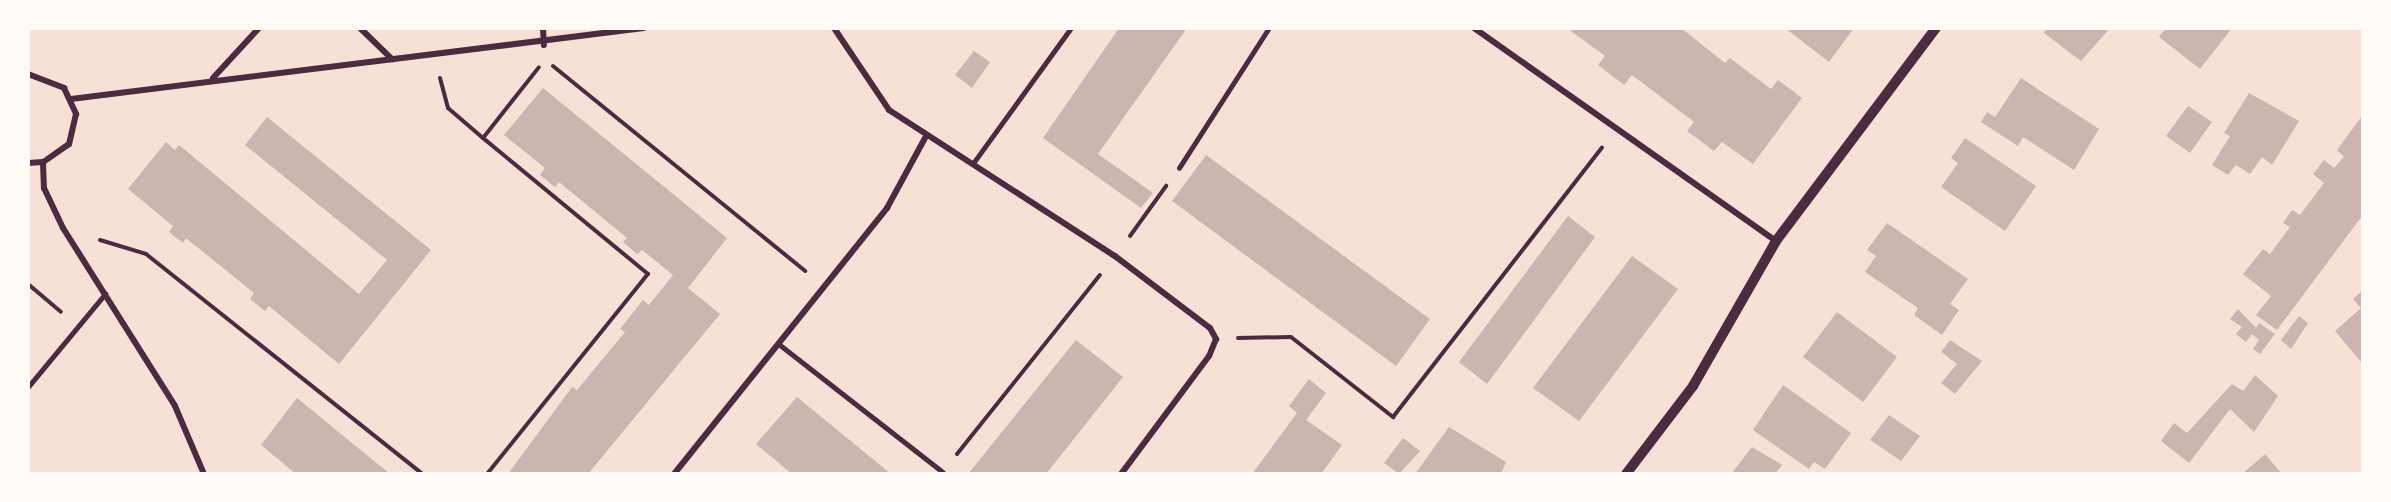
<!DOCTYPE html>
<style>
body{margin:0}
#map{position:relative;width:2391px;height:502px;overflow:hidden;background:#f7e1d7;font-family:"Source Serif 4",serif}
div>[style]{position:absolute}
.building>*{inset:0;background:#ccb4b1}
.path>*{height:4px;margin:-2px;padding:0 2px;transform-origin:2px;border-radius:2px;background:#4a2c40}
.service>*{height:4.5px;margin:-2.25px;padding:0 2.25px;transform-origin:2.25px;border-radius:2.25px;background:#4a2c40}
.minor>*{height:6px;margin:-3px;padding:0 3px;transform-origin:3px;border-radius:3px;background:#4a2c40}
.tertiary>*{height:10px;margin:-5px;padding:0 5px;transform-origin:5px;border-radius:5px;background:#4a2c40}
span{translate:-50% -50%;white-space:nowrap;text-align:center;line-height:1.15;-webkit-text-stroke:4.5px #fffaf5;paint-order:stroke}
.frame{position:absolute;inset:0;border:30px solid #fffaf5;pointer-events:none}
</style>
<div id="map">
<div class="building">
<div style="clip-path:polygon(1119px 28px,1187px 28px,1098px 154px,1153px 193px,1141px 208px,1043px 138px)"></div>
<div style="clip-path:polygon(1567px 28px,1681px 28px,1725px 63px,1730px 58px,1771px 89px,1778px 80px,1802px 98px,1753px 164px,1722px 142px,1714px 151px,1687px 131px,1694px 122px,1632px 75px,1624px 85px,1598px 65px,1605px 56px)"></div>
<div style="clip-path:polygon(1785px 28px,1854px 28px,1829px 62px)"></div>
<div style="clip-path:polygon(2047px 28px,2110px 28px,2081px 61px,2044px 33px)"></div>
<div style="clip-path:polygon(2166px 28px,2232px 28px,2200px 69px,2159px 37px)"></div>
<div style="clip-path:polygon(974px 51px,990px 62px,972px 88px,955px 75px)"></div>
<div style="clip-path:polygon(2021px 78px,2099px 129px,2074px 170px,2023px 137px,2018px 146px,1981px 122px,1987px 112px,1995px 117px)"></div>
<div style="clip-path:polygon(543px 88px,727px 238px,688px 288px,720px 314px,588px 474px,508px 474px,572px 387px,577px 390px,625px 332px,620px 329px,643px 300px,649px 305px,673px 275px,642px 250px,637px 254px,623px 242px,627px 238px,559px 182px,555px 187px,540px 175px,545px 168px,504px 135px)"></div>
<div style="clip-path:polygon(2249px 93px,2299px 121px,2272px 165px,2262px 157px,2250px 174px,2236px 165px,2228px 175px,2212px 165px,2230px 136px,2224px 133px)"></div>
<div style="clip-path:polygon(2188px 106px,2212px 122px,2190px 153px,2166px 136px)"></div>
<div style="clip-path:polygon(2362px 116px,2362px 216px,2277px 330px,2256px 315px,2271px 296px,2243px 274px,2263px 249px,2270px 254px,2290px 227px,2283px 223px,2292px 210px,2300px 215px,2324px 183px,2313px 174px,2324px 160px,2334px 168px,2344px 157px,2337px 150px)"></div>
<div style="clip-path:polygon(267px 117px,431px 250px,339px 364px,269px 306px,265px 311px,250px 299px,254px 293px,186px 238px,183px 243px,169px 232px,173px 226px,128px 189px,166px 142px,175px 150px,179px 145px,359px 294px,387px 260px,245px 145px)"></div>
<div style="clip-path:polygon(1965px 138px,2036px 186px,2005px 231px,1941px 187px,1958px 163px,1951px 158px)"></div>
<div style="clip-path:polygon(1206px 155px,1430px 319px,1396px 366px,1172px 201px)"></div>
<div style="clip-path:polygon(1568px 216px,1595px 237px,1487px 384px,1459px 362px)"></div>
<div style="clip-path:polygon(1887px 223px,1968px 279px,1950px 304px,1959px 310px,1942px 335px,1914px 315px,1918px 308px,1865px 272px,1876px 256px,1867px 250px)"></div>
<div style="clip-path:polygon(1632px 256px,1678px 289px,1579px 421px,1533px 388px)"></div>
<div style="clip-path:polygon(2362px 291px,2362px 363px,2335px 331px,2361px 308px,2353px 299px)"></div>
<div style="clip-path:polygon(2238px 309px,2256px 328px,2259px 323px,2275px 334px,2260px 354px,2253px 349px,2259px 340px,2252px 334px,2246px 342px,2236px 334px,2242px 327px,2230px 319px)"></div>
<div style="clip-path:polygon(1837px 312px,1897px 357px,1863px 402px,1803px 357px)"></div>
<div style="clip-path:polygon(2299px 316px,2308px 323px,2291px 349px,2281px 340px)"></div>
<div style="clip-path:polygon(1076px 340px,1123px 377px,1046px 474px,968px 474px)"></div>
<div style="clip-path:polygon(1950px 340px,1982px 361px,1955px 394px,1941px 383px,1957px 364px,1941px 352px)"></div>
<div style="clip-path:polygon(2255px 375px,2278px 396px,2254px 432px,2230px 409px,2189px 463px,2161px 441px,2174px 423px,2187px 433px,2232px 384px,2243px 391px)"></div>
<div style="clip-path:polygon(1309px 379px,1326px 393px,1306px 420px,1342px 445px,1321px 474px,1252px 474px,1297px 413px,1289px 406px)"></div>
<div style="clip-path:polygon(1783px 385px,1851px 433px,1825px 469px,1814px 462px,1809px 469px,1753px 430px)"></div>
<div style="clip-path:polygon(797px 397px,891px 474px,792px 474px,756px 444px)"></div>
<div style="clip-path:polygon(297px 398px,390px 474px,296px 474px,261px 445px)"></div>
<div style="clip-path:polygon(1889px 415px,1920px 436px,1901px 461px,1870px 440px)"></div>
<div style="clip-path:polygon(1449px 427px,1506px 462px,1501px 474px,1415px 474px)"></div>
<div style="clip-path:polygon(1403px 438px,1420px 451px,1399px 474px,1384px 463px)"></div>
<div style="clip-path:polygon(1752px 447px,1782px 465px,1775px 474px,1731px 474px)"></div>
<div style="clip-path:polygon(2265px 454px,2282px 474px,2242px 474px)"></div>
</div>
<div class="path">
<div style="left:553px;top:66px;width:325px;rotate:39.1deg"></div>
<div style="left:440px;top:78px;width:31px;rotate:75deg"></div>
<div style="left:448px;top:108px;width:46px;rotate:40.6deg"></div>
<div style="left:1130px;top:236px;width:62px;rotate:-54.2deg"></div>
<div style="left:100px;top:240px;width:48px;rotate:16.9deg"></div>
<div style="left:146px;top:254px;width:354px;rotate:38.5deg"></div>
<div style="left:28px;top:284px;width:43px;rotate:40.3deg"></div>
<div style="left:1238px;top:338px;width:53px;rotate:-1.1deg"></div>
<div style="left:1291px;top:337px;width:130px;rotate:38.1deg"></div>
<div style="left:1393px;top:417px;width:341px;rotate:-52.2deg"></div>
<div style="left:957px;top:454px;width:229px;rotate:-51.4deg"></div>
<div style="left:487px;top:474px;width:257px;rotate:-51.2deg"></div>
<div style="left:648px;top:274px;width:214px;rotate:-140.5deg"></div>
<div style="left:483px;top:138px;width:90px;rotate:-51.7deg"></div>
</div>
<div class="service">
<div style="left:974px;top:162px;width:165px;rotate:-54.1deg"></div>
<div style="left:1179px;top:168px;width:166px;rotate:-57.3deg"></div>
<div style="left:779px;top:344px;width:208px;rotate:38deg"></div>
<div style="left:28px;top:387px;width:121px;rotate:-50.4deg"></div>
</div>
<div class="minor">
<div style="left:360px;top:28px;width:45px;rotate:44.1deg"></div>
<div style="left:543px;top:28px;width:17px;rotate:87deg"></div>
<div style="left:834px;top:28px;width:99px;rotate:56.1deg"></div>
<div style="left:889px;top:110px;width:269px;rotate:32.9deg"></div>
<div style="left:1115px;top:256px;width:119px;rotate:37.2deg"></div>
<div style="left:1210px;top:328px;width:13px;rotate:61deg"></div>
<div style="left:1216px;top:339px;width:18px;rotate:112deg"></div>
<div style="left:1209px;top:356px;width:147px;rotate:126.7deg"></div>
<div style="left:1474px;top:28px;width:370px;rotate:35.2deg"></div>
<div style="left:28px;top:74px;width:39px;rotate:21deg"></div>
<div style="left:64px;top:88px;width:29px;rotate:65deg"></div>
<div style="left:76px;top:114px;width:31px;rotate:103deg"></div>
<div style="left:69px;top:144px;width:32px;rotate:145deg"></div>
<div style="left:43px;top:162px;width:15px;rotate:176deg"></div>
<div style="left:213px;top:78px;width:68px;rotate:-47.4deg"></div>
<div style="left:71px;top:99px;width:577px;rotate:-7.06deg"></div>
<div style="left:43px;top:162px;width:26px;rotate:88deg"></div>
<div style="left:44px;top:188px;width:44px;rotate:64.6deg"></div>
<div style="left:63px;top:228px;width:210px;rotate:57.8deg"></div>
<div style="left:175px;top:406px;width:74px;rotate:66.9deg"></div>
<div style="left:674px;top:474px;width:341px;rotate:-51.3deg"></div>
<div style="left:887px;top:208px;width:80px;rotate:-61.5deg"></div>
</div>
<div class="tertiary">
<div style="left:1626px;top:474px;width:111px;rotate:-52.7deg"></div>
<div style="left:1693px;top:386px;width:167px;rotate:-60.2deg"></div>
<div style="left:1776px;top:241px;width:266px;rotate:-53.1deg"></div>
</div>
<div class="frame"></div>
</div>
